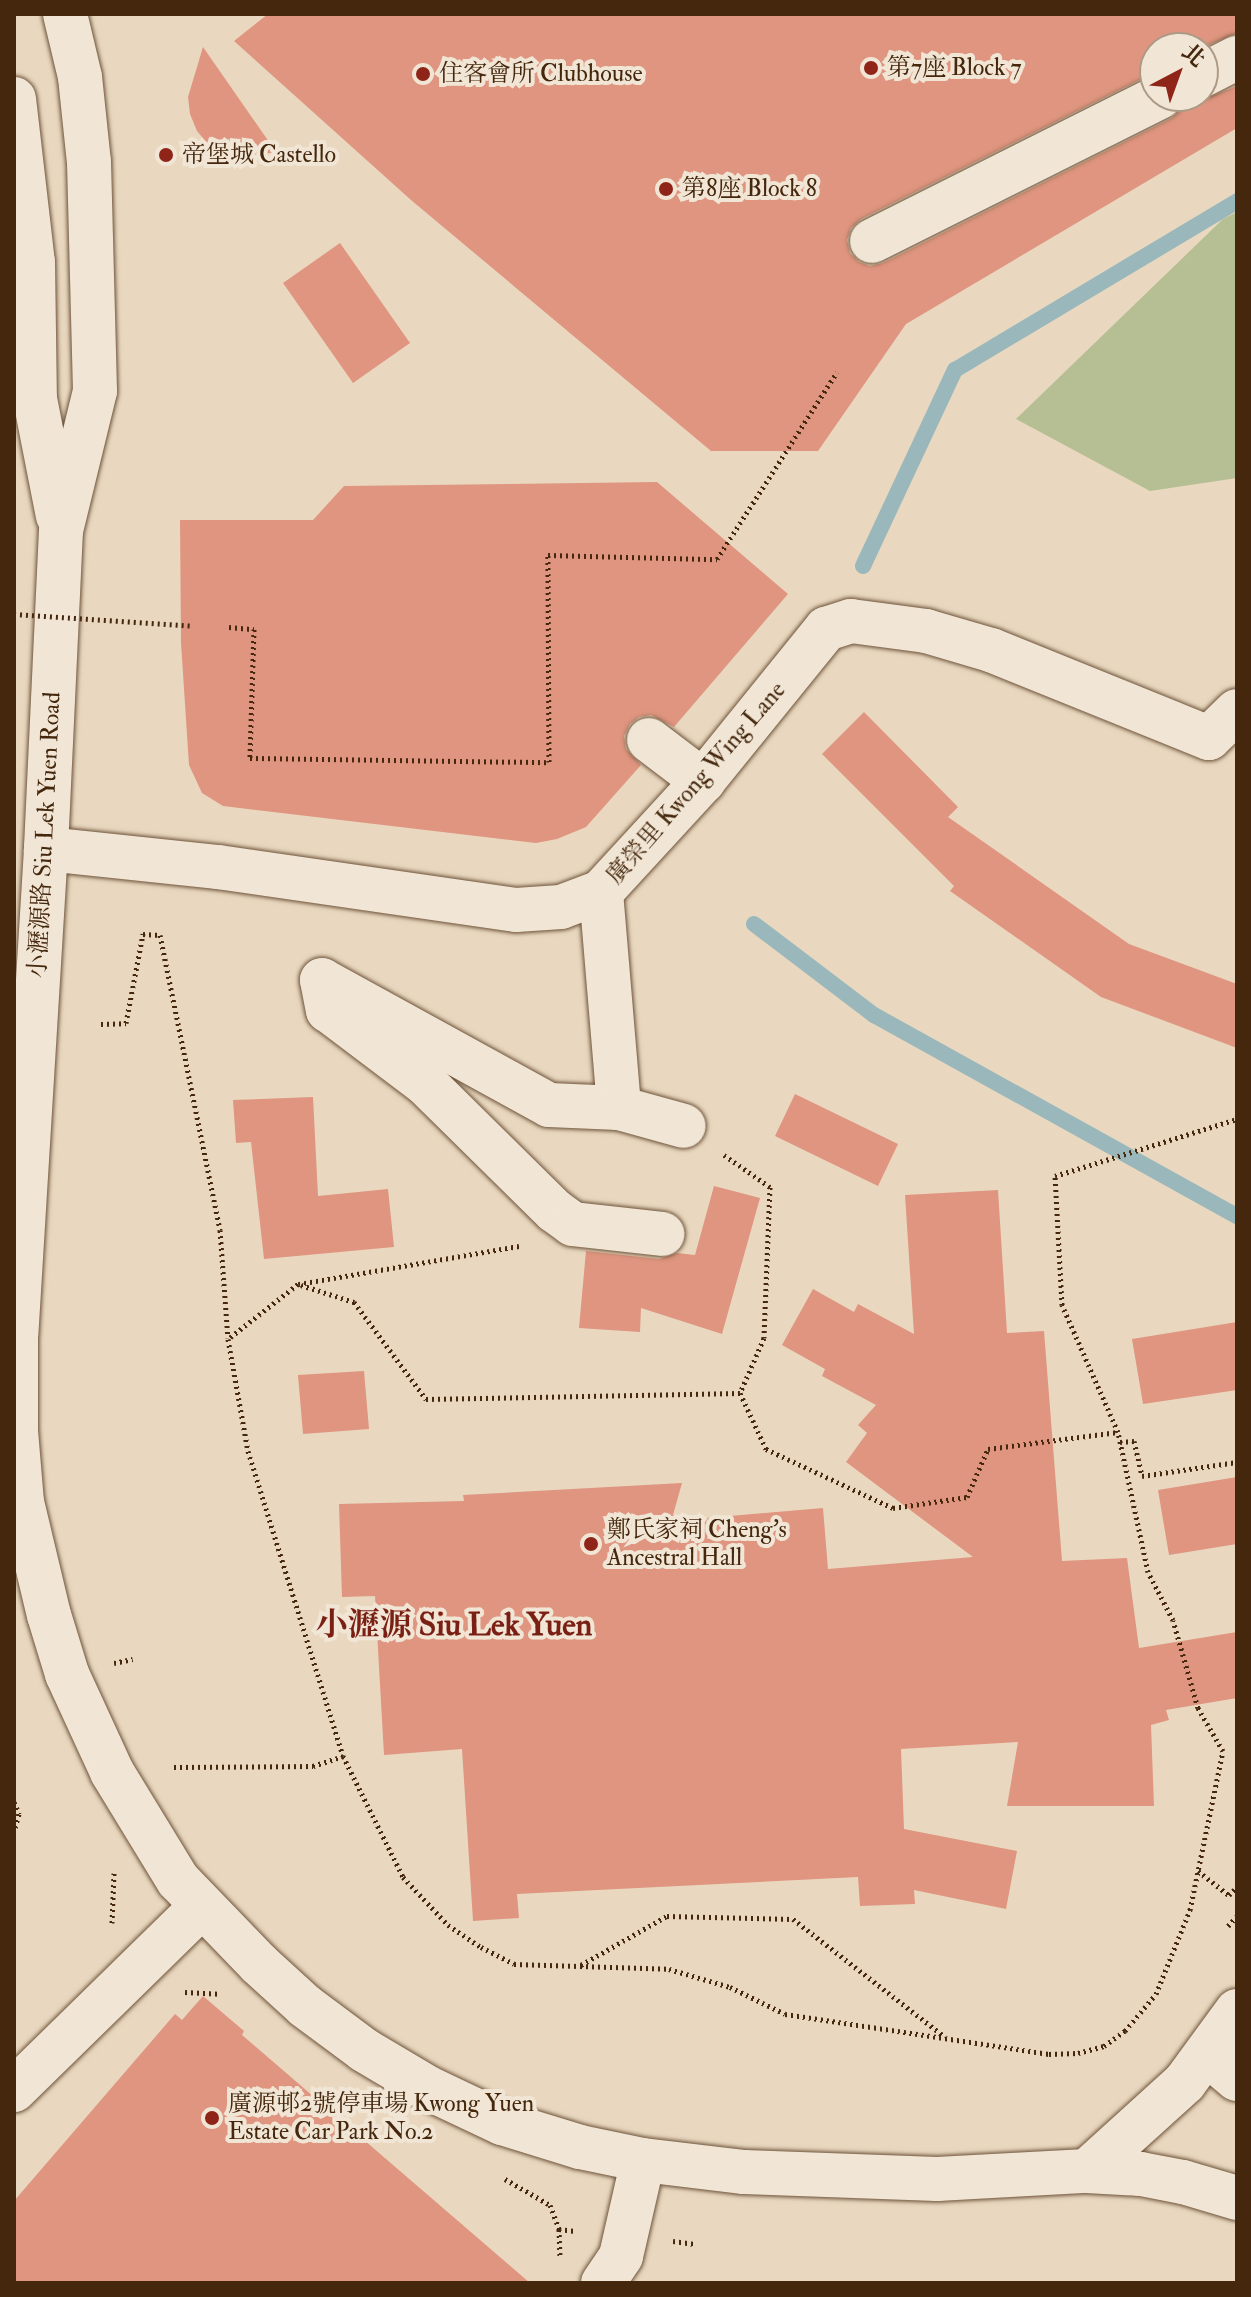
<!DOCTYPE html>
<meta charset="utf-8">
<style>
body{margin:0}
#map{position:relative;width:1251px;height:2297px;overflow:hidden;background:#e9d8bf;font-family:"IM FELL Double Pica","Noto Serif TC",serif}
div>[style]{position:absolute}
.green>*{inset:0;background:#b5bf93}
.stream>*{height:16px;margin:-8px;padding:0 8px;transform-origin:8px;border-radius:8px;background:#9ab8bb}
.building>*{inset:0;background:#df957f}
.path>*{height:5px;margin-top:-2.5px;transform-origin:0;background:repeating-linear-gradient(90deg,#45270d 0 2px,transparent 0 6px)}
.roads{filter:drop-shadow(0 0 2px #6e533a) drop-shadow(0 0 2px #6e533a)}
.minor>*{height:44px;margin:-22px;padding:0 22px;transform-origin:22px;border-radius:22px;background:#f1e6d5}
.path-bridge>*{height:5px;margin-top:-2.5px;transform-origin:0;background:repeating-linear-gradient(90deg,#45270d 0 2px,transparent 0 6px)}
.dots>*{width:22px;height:22px;translate:-50% -50%;box-sizing:border-box;border:4px solid #f1e6d5;border-radius:50%}
span{translate:-50% -50%;white-space:nowrap;text-align:center;line-height:1.15;-webkit-text-stroke:8px #f1e6d5;paint-order:stroke}
.poi-label{font-size:24px;color:#45270d}
.left{translate:0 -50%;text-align:left}
.street-label{font-size:24px;color:#45270d}
.district-label{font-size:32px;color:#7a1f14;font-weight:700}
.frame{position:absolute;inset:0;border:16px solid #45270d;pointer-events:none}
.north{position:absolute;left:1139px;top:32px;width:80px;height:80px;box-sizing:border-box;background:#f1e6d5;border:2px solid #ac9a85;border-radius:50%;rotate:41deg;font-size:22px;font-weight:700;line-height:32px;text-align:center;color:#45270d}
.north::after{content:'';display:block;margin:auto;width:28px;height:36px;background:#8f2418;clip-path:polygon(50% 0,100% 100%,50% 72%,0 100%)}
</style>
<div id="map">
<div class="green">
<div style="clip-path:polygon(1237px 212px,1237px 478px,1150px 491px,1016px 419px,1223px 219px)"></div>
</div>
<div class="stream">
<div style="left:863px;top:566px;width:217px;rotate:-64.9deg"></div>
<div style="left:955px;top:370px;width:329px;rotate:-30.9deg"></div>
<div style="left:754px;top:924px;width:151px;rotate:37.2deg"></div>
<div style="left:874px;top:1015px;width:415px;rotate:29deg"></div>
</div>
<div class="building">
<div style="clip-path:polygon(268px 14px,1237px 14px,1237px 33px,1201px 48px,1155px 48px,1155px 72px,861px 219px,851px 228px,847px 240px,850px 253px,859px 262px,870px 266px,883px 263px,1172px 118px,1182px 109px,1186px 96px,1202px 100px,1237px 86px,1237px 128px,906px 324px,818px 451px,711px 451px,411px 200px,234px 41px)"></div>
<div style="clip-path:polygon(203px 47px,276px 152px,241px 157px,223px 153px,208px 144px,197px 131px,190px 114px,188px 97px)"></div>
<div style="clip-path:polygon(340px 243px,410px 343px,353px 383px,283px 283px)"></div>
<div style="clip-path:polygon(657px 482px,788px 594px,674px 727px,651px 715px,639px 717px,630px 724px,624px 736px,626px 749px,641px 765px,586px 827px,557px 839px,536px 843px,223px 806px,202px 793px,189px 765px,181px 643px,180px 520px,313px 520px,344px 486px)"></div>
<div style="clip-path:polygon(864px 712px,958px 807px,948px 817px,1129px 944px,1237px 984px,1237px 1048px,1101px 997px,950px 891px,954px 886px,822px 754px)"></div>
<div style="clip-path:polygon(795px 1094px,898px 1144px,878px 1186px,775px 1136px)"></div>
<div style="clip-path:polygon(313px 1097px,318px 1196px,388px 1189px,394px 1247px,264px 1259px,251px 1142px,236px 1143px,233px 1100px)"></div>
<div style="clip-path:polygon(714px 1186px,760px 1198px,722px 1334px,641px 1308px,640px 1332px,579px 1328px,586px 1251px,659px 1259px,677px 1253px,695px 1255px)"></div>
<div style="clip-path:polygon(998px 1190px,1007px 1333px,1044px 1331px,1062px 1561px,1127px 1558px,1139px 1648px,1237px 1632px,1237px 1698px,1166px 1710px,1169px 1720px,1151px 1725px,1154px 1806px,1007px 1806px,1018px 1742px,901px 1749px,904px 1829px,1017px 1851px,1006px 1909px,914px 1890px,915px 1904px,860px 1906px,858px 1877px,517px 1894px,519px 1918px,473px 1921px,462px 1749px,384px 1755px,375px 1596px,342px 1597px,339px 1504px,464px 1501px,463px 1495px,682px 1483px,673px 1515px,684px 1520px,823px 1508px,828px 1569px,973px 1557px,846px 1462px,867px 1433px,858px 1425px,876px 1405px,822px 1376px,825px 1369px,782px 1345px,813px 1289px,854px 1312px,858px 1304px,914px 1334px,905px 1195px)"></div>
<div style="clip-path:polygon(1237px 1322px,1237px 1390px,1143px 1404px,1132px 1339px)"></div>
<div style="clip-path:polygon(364px 1371px,369px 1429px,303px 1434px,298px 1375px)"></div>
<div style="clip-path:polygon(1237px 1477px,1237px 1544px,1169px 1555px,1158px 1490px)"></div>
<div style="clip-path:polygon(203px 1996px,244px 2031px,242px 2035px,530px 2283px,14px 2283px,14px 2201px,175px 2014px,182px 2020px)"></div>
</div>
<div class="path">
<div style="left:229px;top:627px;width:25px;rotate:5deg"></div>
<div style="left:254px;top:629px;width:129px;rotate:91.8deg"></div>
<div style="left:250px;top:758px;width:299px;rotate:0.8deg"></div>
<div style="left:549px;top:762px;width:207px;rotate:-90.3deg"></div>
<div style="left:548px;top:555px;width:169px;rotate:1.4deg"></div>
<div style="left:717px;top:559px;width:222px;rotate:-57.3deg"></div>
<div style="left:101px;top:1024px;width:25px;rotate:-2deg"></div>
<div style="left:126px;top:1023px;width:91px;rotate:-79.2deg"></div>
<div style="left:143px;top:934px;width:17px;rotate:3deg"></div>
<div style="left:160px;top:935px;width:301px;rotate:78.5deg"></div>
<div style="left:220px;top:1230px;width:108px;rotate:85.8deg"></div>
<div style="left:724px;top:1155px;width:56px;rotate:34.8deg"></div>
<div style="left:770px;top:1187px;width:151px;rotate:92.3deg"></div>
<div style="left:764px;top:1338px;width:60px;rotate:113.6deg"></div>
<div style="left:519px;top:1246px;width:224px;rotate:170.2deg"></div>
<div style="left:298px;top:1284px;width:89px;rotate:141.8deg"></div>
<div style="left:228px;top:1339px;width:114px;rotate:79.9deg"></div>
<div style="left:248px;top:1451px;width:319px;rotate:72.7deg"></div>
<div style="left:343px;top:1756px;width:135px;rotate:63.6deg"></div>
<div style="left:403px;top:1877px;width:66px;rotate:46.8deg"></div>
<div style="left:448px;top:1925px;width:40px;rotate:34deg"></div>
<div style="left:481px;top:1947px;width:37px;rotate:27deg"></div>
<div style="left:514px;top:1964px;width:155px;rotate:1.8deg"></div>
<div style="left:669px;top:1969px;width:64px;rotate:16.4deg"></div>
<div style="left:730px;top:1987px;width:61px;rotate:26.1deg"></div>
<div style="left:785px;top:2014px;width:267px;rotate:8.6deg"></div>
<div style="left:1049px;top:2054px;width:29px;rotate:-2deg"></div>
<div style="left:1078px;top:2053px;width:27px;rotate:-15deg"></div>
<div style="left:1104px;top:2046px;width:26px;rotate:-36deg"></div>
<div style="left:1125px;top:2031px;width:48px;rotate:-50deg"></div>
<div style="left:1156px;top:1994px;width:91px;rotate:-68deg"></div>
<div style="left:1190px;top:1910px;width:162px;rotate:-78.3deg"></div>
<div style="left:1223px;top:1751px;width:50px;rotate:-120.2deg"></div>
<div style="left:1198px;top:1708px;width:91px;rotate:-105.9deg"></div>
<div style="left:1173px;top:1620px;width:54px;rotate:-117.5deg"></div>
<div style="left:1148px;top:1572px;width:143px;rotate:-102.1deg"></div>
<div style="left:1118px;top:1432px;width:139px;rotate:-113.8deg"></div>
<div style="left:1062px;top:1305px;width:129px;rotate:-93.1deg"></div>
<div style="left:1055px;top:1176px;width:191px;rotate:-17.4deg"></div>
<div style="left:301px;top:1285px;width:56px;rotate:17.8deg"></div>
<div style="left:354px;top:1302px;width:121px;rotate:53.4deg"></div>
<div style="left:426px;top:1399px;width:314px;rotate:-1.1deg"></div>
<div style="left:740px;top:1393px;width:62px;rotate:65.1deg"></div>
<div style="left:766px;top:1449px;width:140px;rotate:24.9deg"></div>
<div style="left:893px;top:1508px;width:75px;rotate:-8.5deg"></div>
<div style="left:967px;top:1497px;width:52px;rotate:-66.4deg"></div>
<div style="left:988px;top:1449px;width:131px;rotate:-7.5deg"></div>
<div style="left:1120px;top:1442px;width:14px;rotate:-4deg"></div>
<div style="left:1134px;top:1441px;width:36px;rotate:77deg"></div>
<div style="left:1142px;top:1476px;width:96px;rotate:-8.4deg"></div>
<div style="left:114px;top:1663px;width:19px;rotate:-12deg"></div>
<div style="left:174px;top:1767px;width:139px;rotate:-0.4deg"></div>
<div style="left:313px;top:1766px;width:32px;rotate:-18deg"></div>
<div style="left:14px;top:1802px;width:13px;rotate:67deg"></div>
<div style="left:19px;top:1814px;width:18px;rotate:106deg"></div>
<div style="left:1198px;top:1871px;width:39px;rotate:38deg"></div>
<div style="left:1229px;top:1895px;width:11px;rotate:-45deg"></div>
<div style="left:112px;top:1923px;width:50px;rotate:-87.7deg"></div>
<div style="left:1228px;top:1926px;width:13px;rotate:-48deg"></div>
<div style="left:581px;top:1965px;width:99px;rotate:-29.7deg"></div>
<div style="left:667px;top:1916px;width:126px;rotate:1.4deg"></div>
<div style="left:793px;top:1919px;width:192px;rotate:37.8deg"></div>
<div style="left:185px;top:1992px;width:34px;rotate:3deg"></div>
<div style="left:505px;top:2179px;width:52px;rotate:30deg"></div>
<div style="left:550px;top:2205px;width:26px;rotate:69deg"></div>
<div style="left:559px;top:2229px;width:16px;rotate:7deg"></div>
<div style="left:559px;top:2229px;width:27px;rotate:88deg"></div>
<div style="left:673px;top:2241px;width:22px;rotate:8deg"></div>
</div>
<div class="roads">
<div class="minor">
<div style="left:65px;top:14px;width:65px;rotate:76.6deg"></div>
<div style="left:80px;top:77px;width:85px;rotate:84deg"></div>
<div style="left:89px;top:162px;width:229px;rotate:88.5deg"></div>
<div style="left:95px;top:391px;width:143px;rotate:103.7deg"></div>
<div style="left:61px;top:530px;width:319px;rotate:92.7deg"></div>
<div style="left:46px;top:849px;width:486px;rotate:93.5deg"></div>
<div style="left:16px;top:1334px;width:97px;rotate:90deg"></div>
<div style="left:16px;top:1431px;width:71px;rotate:85.2deg"></div>
<div style="left:22px;top:1502px;width:116px;rotate:76.6deg"></div>
<div style="left:49px;top:1615px;width:62px;rotate:73deg"></div>
<div style="left:67px;top:1674px;width:108px;rotate:65.3deg"></div>
<div style="left:112px;top:1772px;width:127px;rotate:58.6deg"></div>
<div style="left:178px;top:1880px;width:117px;rotate:46deg"></div>
<div style="left:259px;top:1964px;width:62px;rotate:42.4deg"></div>
<div style="left:305px;top:2006px;width:74px;rotate:36.7deg"></div>
<div style="left:364px;top:2050px;width:74px;rotate:30.7deg"></div>
<div style="left:428px;top:2088px;width:82px;rotate:25.3deg"></div>
<div style="left:502px;top:2123px;width:82px;rotate:17.1deg"></div>
<div style="left:580px;top:2147px;width:64px;rotate:11.7deg"></div>
<div style="left:643px;top:2160px;width:102px;rotate:6.8deg"></div>
<div style="left:744px;top:2172px;width:193px;rotate:2.1deg"></div>
<div style="left:937px;top:2179px;width:150px;rotate:-3.1deg"></div>
<div style="left:1087px;top:2171px;width:54px;rotate:3.2deg"></div>
<div style="left:1141px;top:2174px;width:43px;rotate:10.8deg"></div>
<div style="left:1183px;top:2182px;width:56px;rotate:16.5deg"></div>
<div style="left:1203px;top:75px;width:38px;rotate:-27deg"></div>
<div style="left:14px;top:99px;width:164px;rotate:83.4deg"></div>
<div style="left:33px;top:262px;width:137px;rotate:89.2deg"></div>
<div style="left:35px;top:399px;width:119px;rotate:78.9deg"></div>
<div style="left:872px;top:241px;width:323px;rotate:-26.6deg"></div>
<div style="left:649px;top:740px;width:68px;rotate:37.2deg"></div>
<div style="left:46px;top:849px;width:173px;rotate:6deg"></div>
<div style="left:218px;top:867px;width:301px;rotate:8.2deg"></div>
<div style="left:516px;top:910px;width:45px;rotate:-3.8deg"></div>
<div style="left:561px;top:907px;width:43px;rotate:-20.6deg"></div>
<div style="left:601px;top:892px;width:151px;rotate:-47.4deg"></div>
<div style="left:703px;top:781px;width:196px;rotate:-51deg"></div>
<div style="left:826px;top:629px;width:26px;rotate:-18deg"></div>
<div style="left:851px;top:621px;width:76px;rotate:7.6deg"></div>
<div style="left:926px;top:631px;width:68px;rotate:16.3deg"></div>
<div style="left:991px;top:650px;width:235px;rotate:22deg"></div>
<div style="left:1209px;top:738px;width:39px;rotate:-44deg"></div>
<div style="left:601px;top:892px;width:217px;rotate:85.2deg"></div>
<div style="left:619px;top:1108px;width:70px;rotate:-177.5deg"></div>
<div style="left:549px;top:1105px;width:259px;rotate:-151.2deg"></div>
<div style="left:322px;top:980px;width:31px;rotate:79deg"></div>
<div style="left:328px;top:1010px;width:121px;rotate:37deg"></div>
<div style="left:425px;top:1083px;width:182px;rotate:44.6deg"></div>
<div style="left:555px;top:1211px;width:22px;rotate:36deg"></div>
<div style="left:573px;top:1224px;width:90px;rotate:6.4deg"></div>
<div style="left:619px;top:1108px;width:67px;rotate:15.5deg"></div>
<div style="left:1207px;top:2054px;width:39px;rotate:40deg"></div>
<div style="left:14px;top:2090px;width:262px;rotate:-44.4deg"></div>
<div style="left:1087px;top:2171px;width:132px;rotate:-42.2deg"></div>
<div style="left:1185px;top:2082px;width:88px;rotate:-53.8deg"></div>
<div style="left:603px;top:2283px;width:32px;rotate:-56deg"></div>
<div style="left:621px;top:2256px;width:98px;rotate:-77.1deg"></div>
</div>
</div>
<div class="path-bridge">
<div style="left:14px;top:614px;width:179px;rotate:3.8deg"></div>
</div>
<div class="dots">
<div style="left:871px;top:68px;background:#8f2418"></div>
<div style="left:423px;top:74px;background:#8f2418"></div>
<div style="left:166px;top:155px;background:#8f2418"></div>
<div style="left:666px;top:189px;background:#8f2418"></div>
<div style="left:591px;top:1544px;background:#8f2418"></div>
<div style="left:212px;top:2118px;background:#8f2418"></div>
</div>
<div class="poi-label">
<span class="left" style="left:887px;top:68px">第7座 Block 7</span>
<span class="left" style="left:439px;top:74px">住客會所 Clubhouse</span>
<span class="left" style="left:182px;top:155px">帝堡城 Castello</span>
<span class="left" style="left:682px;top:189px">第8座 Block 8</span>
<span class="left" style="left:607px;top:1544px">鄭氏家祠 Cheng's<br>Ancestral Hall</span>
<span class="left" style="left:228px;top:2118px">廣源邨2號停車場 Kwong Yuen<br>Estate Car Park No.2</span>
</div>
<div class="street-label">
<span style="left:696px;top:783px;rotate:-49deg">廣榮里 Kwong Wing Lane</span>
<span style="left:45px;top:835px;rotate:-87deg">小瀝源路 Siu Lek Yuen Road</span>
</div>
<div class="district-label">
<span style="left:454px;top:1625px">小瀝源 Siu Lek Yuen</span>
</div>
<div class="frame"></div>
<div class="north">北</div>
</div>
